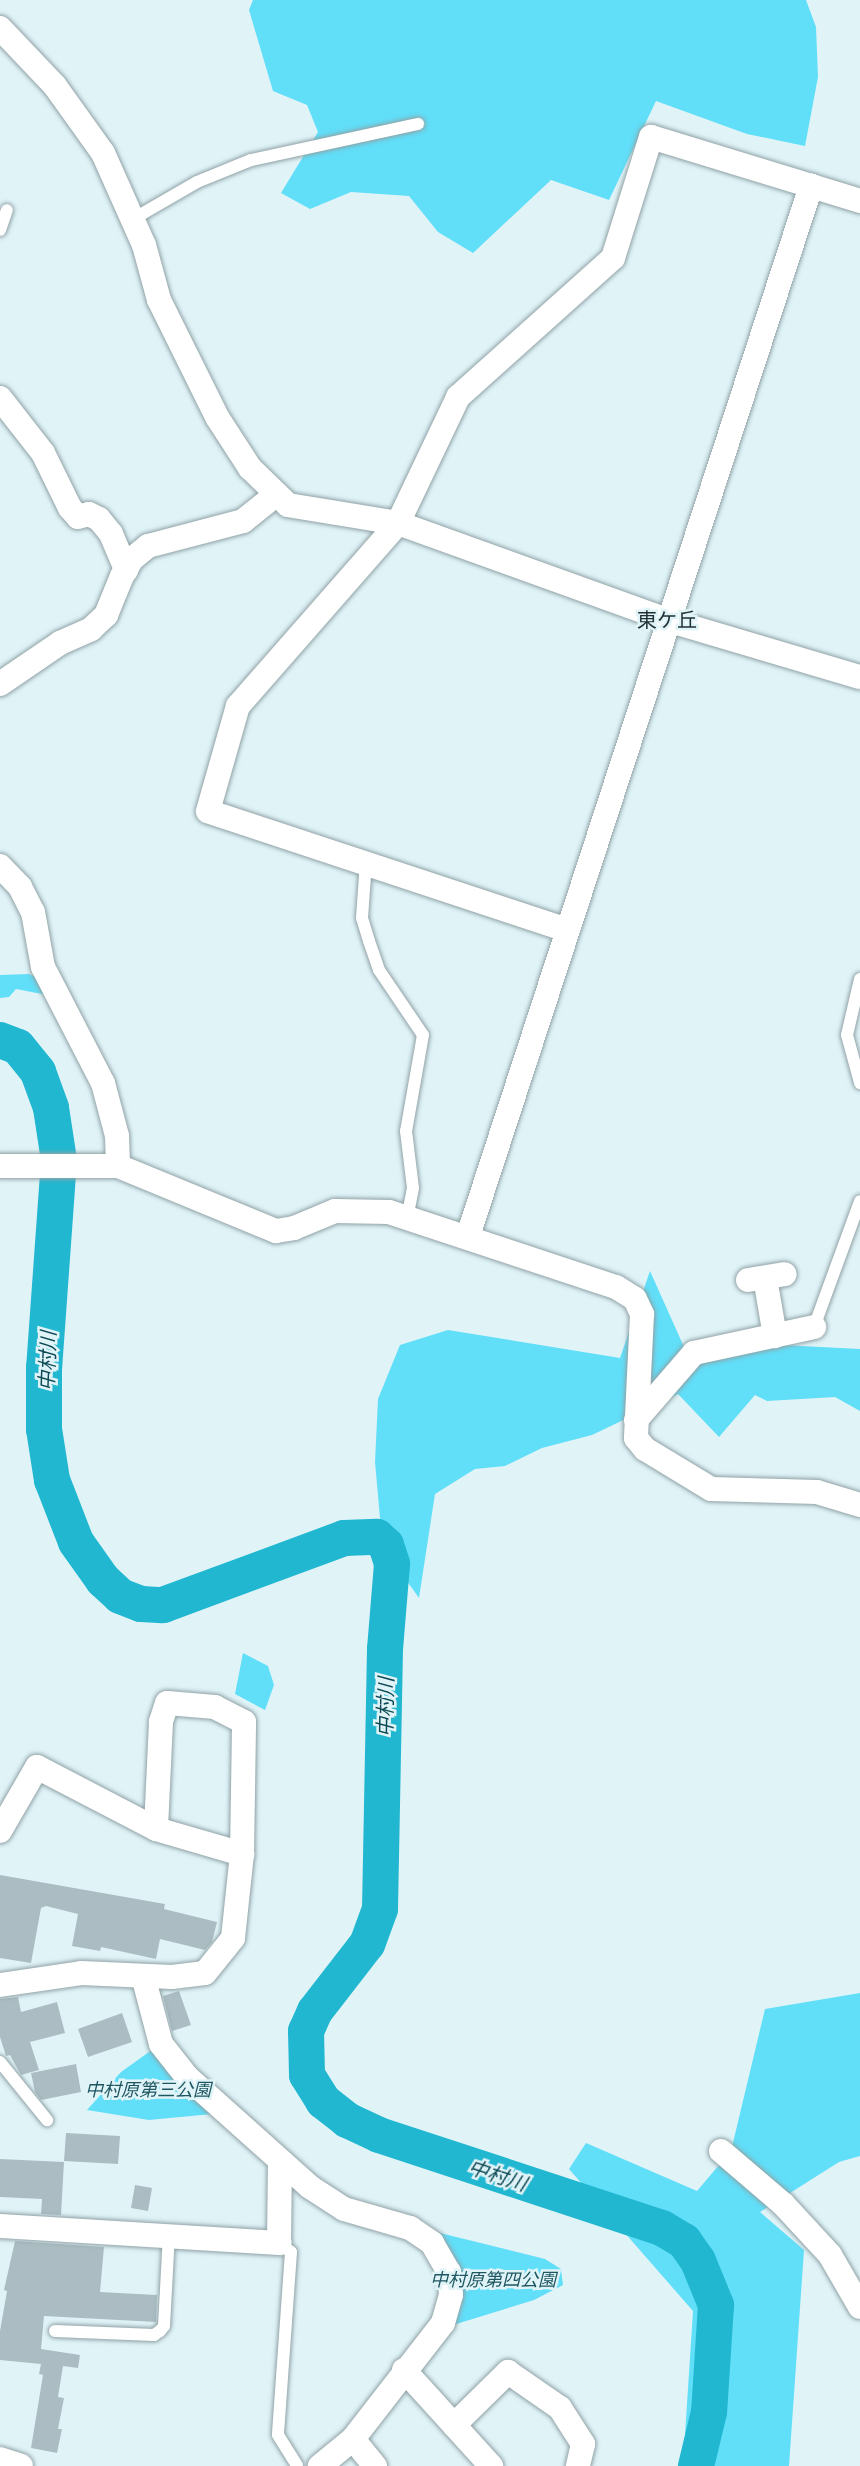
<!DOCTYPE html>
<meta charset="utf-8">
<style>
body{margin:0}
#map{position:relative;width:860px;height:2466px;overflow:hidden;background:#e0f4f8;font-family:Literata,"Noto Sans JP",serif}
div>[style]{position:absolute}
.green>*{inset:0;background:#61def8}
.river>*{height:36px;margin:-18px;padding:0 18px;transform-origin:18px;border-radius:18px;background:#21b7d1}
.building>*{inset:0;background:#abbdc2}
.roads{filter:drop-shadow(0 0 2px #90a2a6) drop-shadow(0 0 2px #90a2a6)}
.service>*{height:12px;margin:-6px;padding:0 6px;transform-origin:6px;border-radius:6px;background:#fff}
.minor>*{height:24px;margin:-12px;padding:0 12px;transform-origin:12px;border-radius:12px;background:#fff}
span{translate:-50% -50%;white-space:nowrap;text-align:center;line-height:1.15;-webkit-text-stroke:5px #e0f4f8;paint-order:stroke}
.park-label{font-size:18px;color:#1e5661;font-style:italic}
.neighbourhood-label{font-size:20px;color:#213034}
.water-label{font-size:20px;color:#0d4954;font-style:italic}
</style>
<div id="map">
<div class="green">
<div style="clip-path:polygon(253px 0,806px 0,816px 27px,818px 77px,805px 146px,747px 134px,656px 101px,609px 200px,551px 180px,473px 253px,438px 232px,409px 196px,351px 192px,310px 209px,281px 193px,318px 132px,307px 105px,273px 91px,249px 10px)"></div>
<div style="clip-path:polygon(29px 974px,44px 981px,47px 995px,16px 989px,9px 997px,0 998px,0 975px)"></div>
<div style="clip-path:polygon(650px 1271px,684px 1347px,762px 1344px,860px 1349px,860px 1411px,835px 1397px,767px 1401px,755px 1395px,719px 1437px,678px 1394px,592px 1435px,542px 1448px,505px 1466px,475px 1469px,435px 1494px,419px 1598px,399px 1570px,380px 1518px,375px 1462px,378px 1399px,400px 1345px,448px 1330px,620px 1358px)"></div>
<div style="clip-path:polygon(243px 1653px,268px 1666px,274px 1685px,265px 1710px,235px 1694px)"></div>
<div style="clip-path:polygon(860px 1993px,860px 2156px,839px 2162px,760px 2212px,804px 2250px,789px 2466px,683px 2466px,693px 2311px,569px 2169px,586px 2143px,697px 2191px,731px 2151px,765px 2009px)"></div>
<div style="clip-path:polygon(156px 2047px,212px 2114px,149px 2120px,87px 2110px,121px 2072px)"></div>
<div style="clip-path:polygon(436px 2232px,545px 2259px,561px 2269px,563px 2285px,534px 2300px,453px 2325px)"></div>
</div>
<div class="river">
<div style="left:0;top:1040px;width:19px;rotate:21deg"></div>
<div style="left:18px;top:1047px;width:32px;rotate:51deg"></div>
<div style="left:38px;top:1072px;width:38px;rotate:70deg"></div>
<div style="left:51px;top:1108px;width:53px;rotate:81.3deg"></div>
<div style="left:59px;top:1160px;width:208px;rotate:94.1deg"></div>
<div style="left:44px;top:1367px;width:62px;rotate:90deg"></div>
<div style="left:44px;top:1429px;width:52px;rotate:81.1deg"></div>
<div style="left:52px;top:1480px;width:66px;rotate:68.8deg"></div>
<div style="left:76px;top:1542px;width:47px;rotate:54.6deg"></div>
<div style="left:103px;top:1580px;width:23px;rotate:43deg"></div>
<div style="left:120px;top:1596px;width:22px;rotate:21deg"></div>
<div style="left:141px;top:1604px;width:22px;rotate:3deg"></div>
<div style="left:163px;top:1605px;width:193px;rotate:-20.3deg"></div>
<div style="left:344px;top:1538px;width:33px;rotate:-2deg"></div>
<div style="left:377px;top:1537px;width:12px;rotate:42deg"></div>
<div style="left:386px;top:1545px;width:20px;rotate:72deg"></div>
<div style="left:392px;top:1564px;width:85px;rotate:94.7deg"></div>
<div style="left:385px;top:1649px;width:260px;rotate:91.1deg"></div>
<div style="left:380px;top:1909px;width:37px;rotate:110deg"></div>
<div style="left:367px;top:1944px;width:85px;rotate:127.8deg"></div>
<div style="left:315px;top:2011px;width:22px;rotate:114deg"></div>
<div style="left:306px;top:2031px;width:44px;rotate:88.7deg"></div>
<div style="left:307px;top:2075px;width:31px;rotate:58deg"></div>
<div style="left:323px;top:2101px;width:31px;rotate:38deg"></div>
<div style="left:347px;top:2120px;width:35px;rotate:25deg"></div>
<div style="left:379px;top:2135px;width:298px;rotate:18.2deg"></div>
<div style="left:662px;top:2228px;width:26px;rotate:31deg"></div>
<div style="left:684px;top:2241px;width:24px;rotate:55deg"></div>
<div style="left:698px;top:2261px;width:48px;rotate:67.8deg"></div>
<div style="left:716px;top:2305px;width:107px;rotate:93.7deg"></div>
<div style="left:709px;top:2412px;width:56px;rotate:103.5deg"></div>
</div>
<div class="building">
<div style="clip-path:polygon(0 1875px,165px 1904px,164px 1909px,217px 1922px,212px 1942px,205px 1950px,160px 1939px,156px 1959px,101px 1947px,100px 1951px,72px 1946px,78px 1914px,46px 1906px,41px 1908px,31px 1963px,0 1958px)"></div>
<div style="clip-path:polygon(179px 1991px,191px 2025px,172px 2031px,163px 1996px)"></div>
<div style="clip-path:polygon(18px 1997px,21px 2012px,57px 2002px,65px 2033px,30px 2042px,39px 2070px,21px 2075px,10px 2055px,6px 2056px,0 2037px,0 1999px)"></div>
<div style="clip-path:polygon(122px 2013px,132px 2042px,88px 2057px,78px 2029px)"></div>
<div style="clip-path:polygon(76px 2064px,81px 2092px,41px 2100px,35px 2092px,31px 2073px)"></div>
<div style="clip-path:polygon(66px 2133px,120px 2136px,118px 2164px,64px 2161px)"></div>
<div style="clip-path:polygon(0 2159px,64px 2162px,61px 2215px,41px 2214px,42px 2199px,0 2197px)"></div>
<div style="clip-path:polygon(135px 2185px,152px 2188px,148px 2211px,131px 2208px)"></div>
<div style="clip-path:polygon(15px 2241px,104px 2247px,100px 2292px,157px 2295px,156px 2322px,44px 2316px,41px 2349px,80px 2355px,78px 2368px,63px 2366px,58px 2397px,64px 2398px,58px 2429px,62px 2429px,57px 2453px,31px 2448px,43px 2375px,39px 2374px,41px 2364px,0 2360px,0 2331px,7px 2291px,4px 2290px)"></div>
</div>
<div class="roads">
<div class="service">
<div style="left:133px;top:219px;width:74px;rotate:-30deg"></div>
<div style="left:197px;top:182px;width:58px;rotate:-22.2deg"></div>
<div style="left:251px;top:160px;width:171px;rotate:-12.2deg"></div>
<div style="left:0;top:230px;width:21px;rotate:-71deg"></div>
<div style="left:366px;top:862px;width:56px;rotate:94.1deg"></div>
<div style="left:362px;top:918px;width:24px;rotate:73deg"></div>
<div style="left:369px;top:941px;width:31px;rotate:71deg"></div>
<div style="left:379px;top:970px;width:78px;rotate:55.9deg"></div>
<div style="left:423px;top:1035px;width:97px;rotate:100deg"></div>
<div style="left:406px;top:1131px;width:57px;rotate:83deg"></div>
<div style="left:413px;top:1188px;width:31px;rotate:101deg"></div>
<div style="left:860px;top:979px;width:57px;rotate:103.1deg"></div>
<div style="left:847px;top:1035px;width:50px;rotate:74.8deg"></div>
<div style="left:814px;top:1327px;width:134px;rotate:-69.9deg"></div>
<div style="left:0;top:2062px;width:75px;rotate:51deg"></div>
<div style="left:279px;top:2243px;width:15px;rotate:37deg"></div>
<div style="left:291px;top:2252px;width:183px;rotate:94.1deg"></div>
<div style="left:278px;top:2435px;width:36px;rotate:58deg"></div>
<div style="left:55px;top:2331px;width:99px;rotate:2.3deg"></div>
<div style="left:154px;top:2335px;width:7px;rotate:-34deg"></div>
<div style="left:160px;top:2331px;width:6px;rotate:-51deg"></div>
<div style="left:164px;top:2326px;width:92px;rotate:-86.9deg"></div>
</div>
<div class="minor">
<div style="left:0;top:28px;width:80px;rotate:46.5deg"></div>
<div style="left:55px;top:86px;width:82px;rotate:54.4deg"></div>
<div style="left:103px;top:153px;width:101px;rotate:66deg"></div>
<div style="left:144px;top:245px;width:57px;rotate:74.7deg"></div>
<div style="left:159px;top:300px;width:131px;rotate:63.6deg"></div>
<div style="left:217px;top:417px;width:61px;rotate:57.1deg"></div>
<div style="left:250px;top:468px;width:53px;rotate:44.2deg"></div>
<div style="left:288px;top:505px;width:111px;rotate:9.3deg"></div>
<div style="left:398px;top:523px;width:286px;rotate:19.8deg"></div>
<div style="left:667px;top:620px;width:201px;rotate:16.5deg"></div>
<div style="left:0;top:398px;width:70px;rotate:52deg"></div>
<div style="left:43px;top:453px;width:61px;rotate:63.9deg"></div>
<div style="left:70px;top:508px;width:12px;rotate:48deg"></div>
<div style="left:78px;top:517px;width:11px;rotate:-15deg"></div>
<div style="left:89px;top:514px;width:11px;rotate:27deg"></div>
<div style="left:99px;top:519px;width:19px;rotate:51deg"></div>
<div style="left:111px;top:534px;width:39px;rotate:67deg"></div>
<div style="left:0;top:684px;width:73px;rotate:-34.3deg"></div>
<div style="left:60px;top:643px;width:34px;rotate:-24deg"></div>
<div style="left:91px;top:629px;width:21px;rotate:-43deg"></div>
<div style="left:106px;top:615px;width:42px;rotate:-67.7deg"></div>
<div style="left:122px;top:576px;width:20px;rotate:-60deg"></div>
<div style="left:132px;top:559px;width:21px;rotate:-39deg"></div>
<div style="left:148px;top:546px;width:98px;rotate:-14.7deg"></div>
<div style="left:243px;top:521px;width:43px;rotate:-38.5deg"></div>
<div style="left:0;top:866px;width:29px;rotate:46deg"></div>
<div style="left:20px;top:887px;width:28px;rotate:63deg"></div>
<div style="left:33px;top:912px;width:56px;rotate:79.7deg"></div>
<div style="left:43px;top:967px;width:131px;rotate:62.7deg"></div>
<div style="left:103px;top:1083px;width:55px;rotate:75.2deg"></div>
<div style="left:117px;top:1136px;width:30px;rotate:88deg"></div>
<div style="left:567px;top:930px;width:378px;rotate:-161.7deg"></div>
<div style="left:208px;top:811px;width:109px;rotate:-74.1deg"></div>
<div style="left:238px;top:706px;width:243px;rotate:-48.8deg"></div>
<div style="left:398px;top:523px;width:140px;rotate:-64.5deg"></div>
<div style="left:458px;top:397px;width:208px;rotate:-41.9deg"></div>
<div style="left:613px;top:258px;width:127px;rotate:-72.6deg"></div>
<div style="left:651px;top:137px;width:219px;rotate:17deg"></div>
<div style="left:0;top:1166px;width:118px"></div>
<div style="left:118px;top:1166px;width:171px;rotate:22.4deg"></div>
<div style="left:276px;top:1231px;width:18px;rotate:-9deg"></div>
<div style="left:294px;top:1228px;width:44px;rotate:-22.5deg"></div>
<div style="left:335px;top:1211px;width:54px;rotate:1.1deg"></div>
<div style="left:389px;top:1212px;width:239px;rotate:18.3deg"></div>
<div style="left:616px;top:1287px;width:22px;rotate:32deg"></div>
<div style="left:635px;top:1299px;width:17px;rotate:65deg"></div>
<div style="left:642px;top:1314px;width:124px;rotate:92.8deg"></div>
<div style="left:636px;top:1438px;width:14px;rotate:51deg"></div>
<div style="left:645px;top:1449px;width:77px;rotate:31.2deg"></div>
<div style="left:711px;top:1489px;width:106px;rotate:1.6deg"></div>
<div style="left:817px;top:1492px;width:45px;rotate:16.8deg"></div>
<div style="left:468px;top:1236px;width:1105px;rotate:-71.91deg"></div>
<div style="left:765px;top:1278px;width:59px;rotate:80.2deg"></div>
<div style="left:748px;top:1280px;width:37px;rotate:-9deg"></div>
<div style="left:636px;top:1420px;width:89px;rotate:-49.1deg"></div>
<div style="left:694px;top:1353px;width:123px;rotate:-12.2deg"></div>
<div style="left:0;top:1831px;width:74px;rotate:-60deg"></div>
<div style="left:37px;top:1767px;width:134px;rotate:27.5deg"></div>
<div style="left:156px;top:1829px;width:90px;rotate:16.2deg"></div>
<div style="left:143px;top:1976px;width:70px;rotate:75.2deg"></div>
<div style="left:161px;top:2044px;width:42px;rotate:51.8deg"></div>
<div style="left:187px;top:2077px;width:165px;rotate:41.8deg"></div>
<div style="left:310px;top:2187px;width:40px;rotate:32.9deg"></div>
<div style="left:344px;top:2209px;width:69px;rotate:16.1deg"></div>
<div style="left:410px;top:2228px;width:27px;rotate:34deg"></div>
<div style="left:432px;top:2243px;width:34px;rotate:60deg"></div>
<div style="left:449px;top:2272px;width:23px;rotate:85deg"></div>
<div style="left:451px;top:2295px;width:29px;rotate:106deg"></div>
<div style="left:443px;top:2323px;width:147px;rotate:127.8deg"></div>
<div style="left:353px;top:2439px;width:43px;rotate:140.7deg"></div>
<div style="left:0;top:1985px;width:82px;rotate:-8.4deg"></div>
<div style="left:81px;top:1973px;width:91px;rotate:2.5deg"></div>
<div style="left:172px;top:1977px;width:33px;rotate:-7deg"></div>
<div style="left:205px;top:1973px;width:45px;rotate:-51.3deg"></div>
<div style="left:233px;top:1938px;width:84px;rotate:-83.9deg"></div>
<div style="left:242px;top:1854px;width:132px;rotate:-89.1deg"></div>
<div style="left:244px;top:1722px;width:33px;rotate:-153deg"></div>
<div style="left:215px;top:1707px;width:48px;rotate:-175.2deg"></div>
<div style="left:167px;top:1703px;width:20px;rotate:108deg"></div>
<div style="left:161px;top:1722px;width:107px;rotate:92.7deg"></div>
<div style="left:721px;top:2151px;width:82px;rotate:40.5deg"></div>
<div style="left:783px;top:2204px;width:69px;rotate:47.3deg"></div>
<div style="left:830px;top:2255px;width:60px;rotate:60deg"></div>
<div style="left:0;top:2226px;width:280px;rotate:3.5deg"></div>
<div style="left:279px;top:2243px;width:82px;rotate:-89.3deg"></div>
<div style="left:404px;top:2370px;width:130px;rotate:47.8deg"></div>
<div style="left:454px;top:2425px;width:76px;rotate:-44.5deg"></div>
<div style="left:508px;top:2372px;width:63px;rotate:34.7deg"></div>
<div style="left:560px;top:2408px;width:43px;rotate:57.4deg"></div>
<div style="left:583px;top:2444px;width:23px;rotate:103deg"></div>
<div style="left:353px;top:2439px;width:35px;rotate:51deg"></div>
<div style="left:0;top:2459px;width:22px;rotate:18deg"></div>
</div>
</div>
<div class="park-label">
<span style="left:148px;top:2089px">中村原第三公園</span>
<span style="left:493px;top:2279px">中村原第四公園</span>
</div>
<div class="neighbourhood-label">
<span style="left:667px;top:618px">東ケ丘</span>
</div>
<div class="water-label">
<span style="left:46px;top:1361px;rotate:-88deg">中村川</span>
<span style="left:384px;top:1707px;rotate:-89deg">中村川</span>
<span style="left:498px;top:2174px;rotate:18deg">中村川</span>
</div>
</div>
